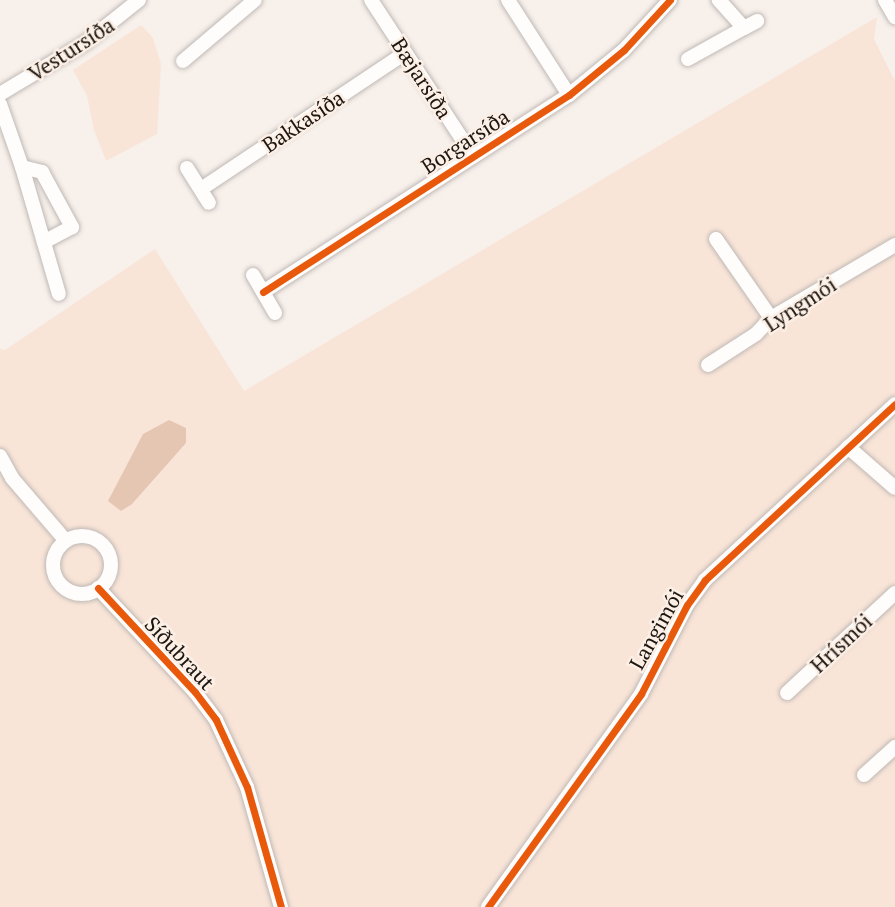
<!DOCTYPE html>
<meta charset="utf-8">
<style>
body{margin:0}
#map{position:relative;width:895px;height:907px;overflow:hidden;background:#f7f0eb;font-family:"PT Serif",serif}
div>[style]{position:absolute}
.green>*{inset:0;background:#f9e5d8}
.forest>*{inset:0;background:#e5c6b3}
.roads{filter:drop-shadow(0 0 2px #c0b9b5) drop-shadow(0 0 2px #c0b9b5)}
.minor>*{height:14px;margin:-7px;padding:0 7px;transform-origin:7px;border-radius:7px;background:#fefdfc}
.minor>.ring{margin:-7px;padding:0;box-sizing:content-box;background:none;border:14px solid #fefdfc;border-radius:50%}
.cycleway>*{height:7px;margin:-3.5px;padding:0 3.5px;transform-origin:3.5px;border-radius:3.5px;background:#e8590c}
span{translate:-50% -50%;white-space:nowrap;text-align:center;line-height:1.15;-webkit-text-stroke:5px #fcefe6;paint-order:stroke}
.street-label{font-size:21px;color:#1d1510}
</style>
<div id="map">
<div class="green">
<div style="clip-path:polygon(877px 17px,874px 39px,895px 81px,895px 907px,0 907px,0 349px,5px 350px,155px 249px,244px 391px)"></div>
<div style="clip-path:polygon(141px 25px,153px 38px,161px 64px,157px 134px,106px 161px,94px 130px,87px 96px,73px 70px)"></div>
</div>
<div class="forest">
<div style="clip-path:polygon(169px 420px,186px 428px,186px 443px,132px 504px,121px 511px,108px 501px,143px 434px)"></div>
</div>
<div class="roads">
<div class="minor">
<div style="left:371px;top:0;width:186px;rotate:56.8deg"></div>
<div style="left:508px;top:0;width:113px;rotate:57.3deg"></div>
<div style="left:885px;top:0;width:20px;rotate:60deg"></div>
<div style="left:744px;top:28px;width:15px;rotate:-28deg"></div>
<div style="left:688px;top:59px;width:64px;rotate:-29deg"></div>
<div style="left:744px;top:28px;width:38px;rotate:-132deg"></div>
<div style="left:183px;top:61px;width:94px;rotate:-40.3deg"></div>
<div style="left:0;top:94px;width:99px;rotate:-31deg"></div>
<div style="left:85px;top:43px;width:69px;rotate:-38.5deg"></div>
<div style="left:0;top:104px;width:67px;rotate:70.8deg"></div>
<div style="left:22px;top:167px;width:132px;rotate:73.8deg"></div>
<div style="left:22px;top:167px;width:21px;rotate:14deg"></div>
<div style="left:42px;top:172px;width:63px;rotate:61.4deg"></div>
<div style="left:72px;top:227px;width:32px;rotate:152deg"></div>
<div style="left:187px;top:168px;width:41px;rotate:57.8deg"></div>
<div style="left:201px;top:189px;width:245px;rotate:-33.7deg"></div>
<div style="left:716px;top:239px;width:96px;rotate:55.2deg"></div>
<div style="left:253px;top:275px;width:44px;rotate:59.9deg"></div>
<div style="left:263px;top:292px;width:364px;rotate:-32.8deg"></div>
<div style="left:569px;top:95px;width:71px;rotate:-39.3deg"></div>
<div style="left:624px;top:50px;width:68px;rotate:-47.4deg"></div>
<div style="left:708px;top:365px;width:57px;rotate:-32.9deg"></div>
<div style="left:756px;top:334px;width:22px;rotate:-47deg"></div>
<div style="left:771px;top:318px;width:144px;rotate:-30.5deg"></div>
<div style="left:848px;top:447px;width:62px;rotate:41.1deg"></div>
<div style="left:0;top:456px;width:25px;rotate:61deg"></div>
<div style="left:12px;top:478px;width:83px;rotate:49.4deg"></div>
<div class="ring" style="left:53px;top:536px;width:44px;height:44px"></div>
<div style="left:98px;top:588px;width:142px;rotate:47deg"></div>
<div style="left:195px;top:692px;width:35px;rotate:53deg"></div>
<div style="left:216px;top:720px;width:74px;rotate:65.2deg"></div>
<div style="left:247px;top:787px;width:125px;rotate:74.2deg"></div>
<div style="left:787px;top:693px;width:147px;rotate:-42.8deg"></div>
<div style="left:864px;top:775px;width:42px;rotate:-42.1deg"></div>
<div style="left:488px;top:907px;width:262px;rotate:-54.3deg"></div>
<div style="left:641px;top:694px;width:100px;rotate:-62.7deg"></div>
<div style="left:687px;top:605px;width:31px;rotate:-54deg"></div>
<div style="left:705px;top:580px;width:259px;rotate:-42.8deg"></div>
</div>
</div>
<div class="cycleway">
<div style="left:263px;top:292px;width:364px;rotate:-32.8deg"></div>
<div style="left:569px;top:95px;width:71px;rotate:-39.3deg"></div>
<div style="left:624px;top:50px;width:68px;rotate:-47.4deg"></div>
<div style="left:98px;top:588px;width:142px;rotate:47deg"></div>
<div style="left:195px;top:692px;width:35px;rotate:53deg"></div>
<div style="left:216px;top:720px;width:74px;rotate:65.2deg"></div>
<div style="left:247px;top:787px;width:125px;rotate:74.2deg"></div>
<div style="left:488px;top:907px;width:262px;rotate:-54.3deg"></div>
<div style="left:641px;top:694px;width:100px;rotate:-62.7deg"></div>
<div style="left:687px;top:605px;width:31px;rotate:-54deg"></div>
<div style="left:705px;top:580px;width:259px;rotate:-42.8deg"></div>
</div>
<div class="street-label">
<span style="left:71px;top:49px;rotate:-33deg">Vestursíða</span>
<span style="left:422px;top:78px;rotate:57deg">Bæjarsíða</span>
<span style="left:303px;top:121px;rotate:-34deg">Bakkasíða</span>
<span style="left:465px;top:141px;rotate:-33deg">Borgarsíða</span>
<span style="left:800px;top:304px;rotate:-33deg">Lyngmói</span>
<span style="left:656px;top:629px;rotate:-61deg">Langimói</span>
<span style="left:841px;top:643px;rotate:-43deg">Hrísmói</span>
<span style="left:180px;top:653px;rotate:47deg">Síðubraut</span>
</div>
</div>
